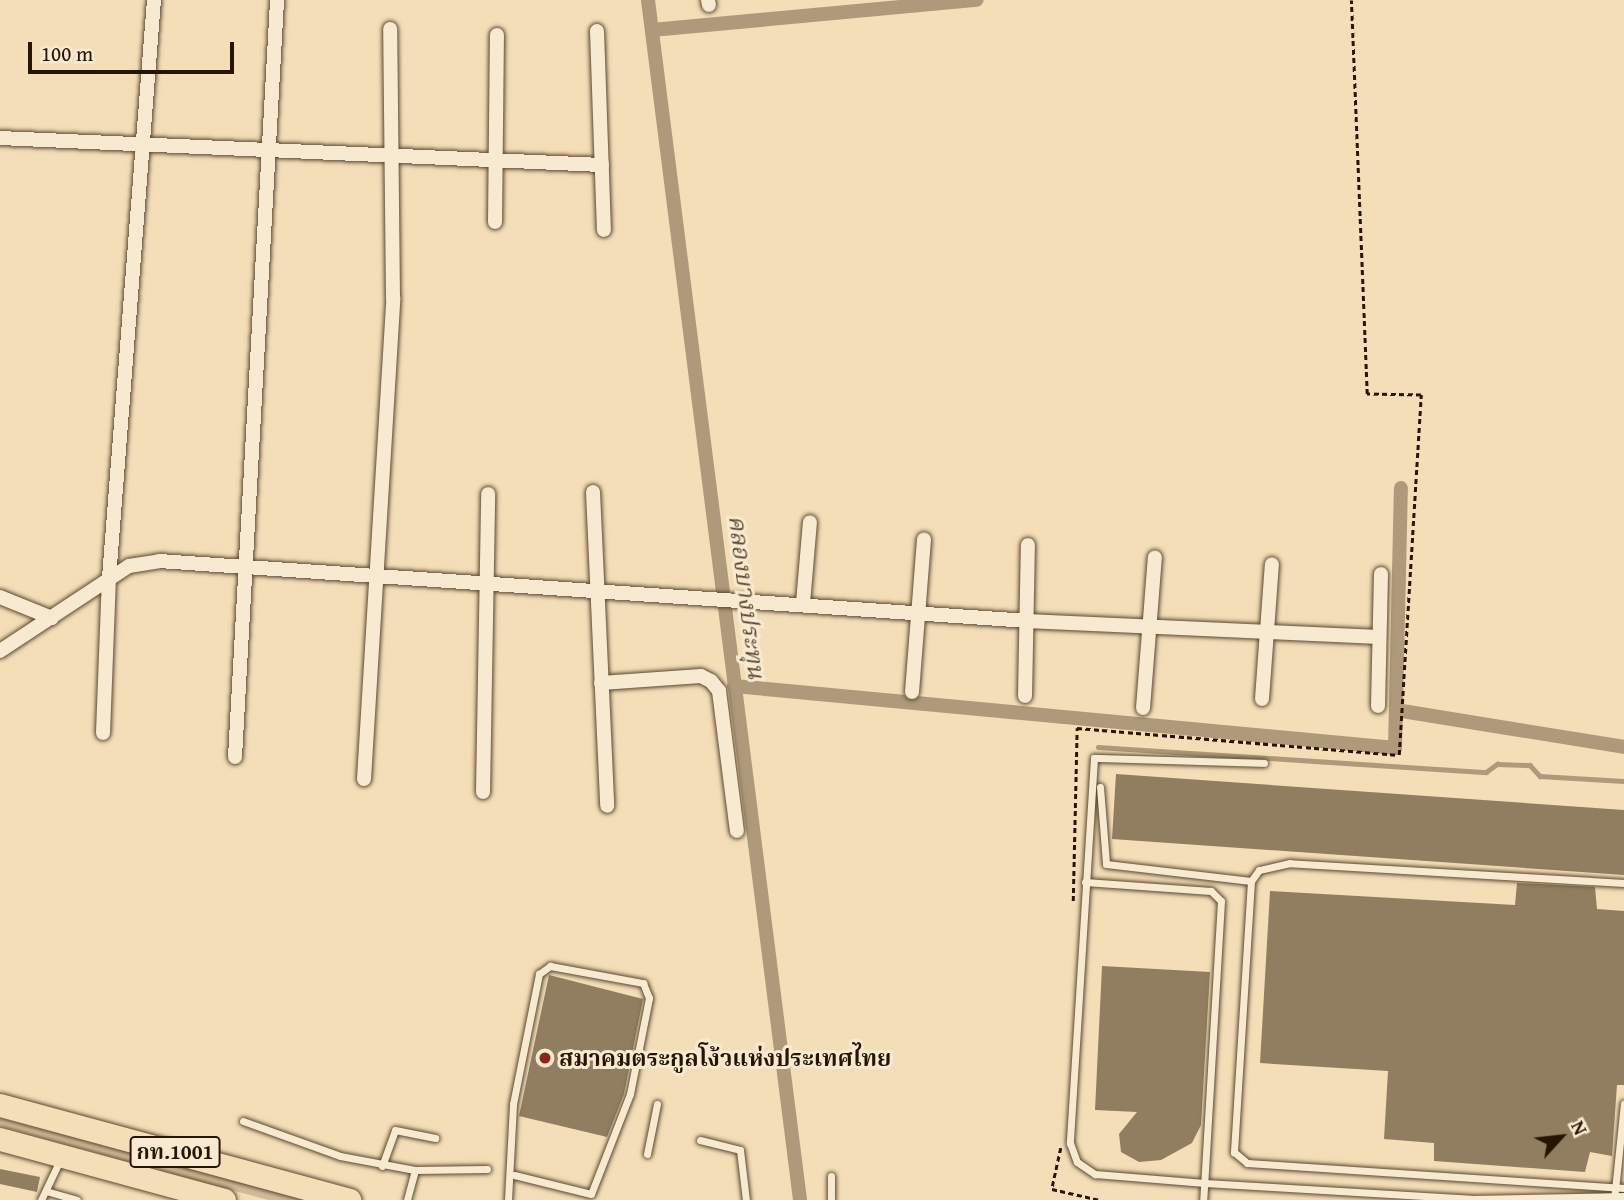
<!DOCTYPE html>
<meta charset="utf-8">
<style>
body{margin:0}
#map{position:relative;width:1624px;height:1200px;overflow:hidden;background:#f4deb8;font-family:"Gentium Book Plus","Noto Serif Thai",serif}
div>[style]{position:absolute}
.green>*{inset:0;background:#d1bc99}
.stream>*{height:4.5px;margin:-2.25px;padding:0 2.25px;transform-origin:2.25px;border-radius:2.25px;background:#ae9a7a}
.canal>*{height:14px;margin:-7px;padding:0 7px;transform-origin:7px;border-radius:7px;background:#ae9a7a}
.building>*{inset:0;background:#917e60}
.path>*{height:2.5px;margin-top:-1.25px;transform-origin:0;background:repeating-linear-gradient(90deg,#261601 0 5px,transparent 0 8.5px)}
.roads{filter:drop-shadow(0 0 2px #5a482f) drop-shadow(0 0 2px #5a482f)}
.lane>*{height:7px;margin:-3.5px;padding:0 3.5px;transform-origin:3.5px;border-radius:3.5px;background:#f8ead1}
.street>*{height:14px;margin:-7px;padding:0 7px;transform-origin:7px;border-radius:7px;background:#f8ead1}
.primary>*{height:23px;margin:-11.5px;padding:0 11.5px;transform-origin:11.5px;border-radius:11.5px;background:#f4deb8}
.dots>*{width:19px;height:19px;translate:-50% -50%;box-sizing:border-box;border:4px solid #f8ead1;border-radius:50%}
span{translate:-50% -50%;white-space:nowrap;text-align:center;line-height:1.15;-webkit-text-stroke:6px #f8ead1;paint-order:stroke}
.shield-label span{padding:2px 5px;background:#f8ead1;border:2px solid;border-radius:5px;-webkit-text-stroke-width:0}
.shield-label{font-size:21px;color:#261601;font-weight:700}
.poi-label{font-size:23px;color:#261601;font-weight:700}
.left{translate:0 -50%;text-align:left}
.water-label{font-size:24px;color:#5c4b31;font-style:italic}
.north{position:absolute;left:1526px;top:1102px;width:70px;height:70px;-webkit-text-stroke:5px #f8ead1;paint-order:stroke;rotate:63deg;font-size:19px;font-weight:700;line-height:28px;text-align:center;color:#261601}
.north::after{content:'';display:block;margin:auto;width:24px;height:32px;background:#261601;clip-path:polygon(50% 0,100% 100%,50% 72%,0 100%)}
.scale{position:absolute;left:28px;top:42px;width:206px;height:32px;box-sizing:border-box;border:4px solid #261601;border-top:0;padding-left:9px;font-size:21px;line-height:24px;white-space:nowrap;color:#261601;-webkit-text-stroke:5px #f8ead1;paint-order:stroke}
</style>
<div id="map">
<div class="green">
<div style="clip-path:polygon(0 1118px,311px 1200px,268px 1200px,0 1126px)"></div>
</div>
<div class="stream">
<div style="left:1098px;top:747px;width:389px;rotate:3.7deg"></div>
<div style="left:1486px;top:772px;width:14px;rotate:-36deg"></div>
<div style="left:1497px;top:764px;width:33px;rotate:2deg"></div>
<div style="left:1530px;top:765px;width:15px;rotate:48deg"></div>
<div style="left:1540px;top:776px;width:84px;rotate:3.4deg"></div>
</div>
<div class="canal">
<div style="left:648px;top:0;width:1210px;rotate:82.78deg"></div>
<div style="left:652px;top:30px;width:326px;rotate:-5.3deg"></div>
<div style="left:734px;top:686px;width:664px;rotate:5.36deg"></div>
<div style="left:1395px;top:748px;width:260px;rotate:-88.7deg"></div>
<div style="left:1396px;top:710px;width:231px;rotate:9.2deg"></div>
</div>
<div class="building">
<div style="clip-path:polygon(1116px 774px,1624px 810px,1624px 875px,1112px 839px)"></div>
<div style="clip-path:polygon(1517px 883px,1595px 887px,1597px 909px,1624px 911px,1624px 1085px,1617px 1085px,1612px 1156px,1590px 1152px,1585px 1172px,1434px 1161px,1434px 1143px,1384px 1139px,1388px 1071px,1260px 1063px,1270px 891px,1515px 905px)"></div>
<div style="clip-path:polygon(1102px 966px,1210px 972px,1201px 1125px,1192px 1143px,1161px 1160px,1139px 1162px,1121px 1152px,1119px 1134px,1137px 1112px,1095px 1110px)"></div>
<div style="clip-path:polygon(549px 975px,643px 999px,624px 1094px,607px 1137px,519px 1116px)"></div>
<div style="clip-path:polygon(0 1169px,40px 1177px,37px 1192px,0 1184px)"></div>
</div>
<div class="path">
<div style="left:1073px;top:901px;width:173px;rotate:-88.7deg"></div>
<div style="left:1077px;top:728px;width:323px;rotate:4.8deg"></div>
<div style="left:1399px;top:755px;width:361px;rotate:-86.5deg"></div>
<div style="left:1421px;top:395px;width:54px;rotate:-178.9deg"></div>
<div style="left:1367px;top:394px;width:394px;rotate:-92.3deg"></div>
<div style="left:1061px;top:1148px;width:42px;rotate:102.4deg"></div>
<div style="left:1052px;top:1189px;width:49px;rotate:12.9deg"></div>
</div>
<div class="roads">
<div class="lane">
<div style="left:1264px;top:763px;width:170px;rotate:-178.3deg"></div>
<div style="left:1094px;top:758px;width:386px;rotate:93.6deg"></div>
<div style="left:1070px;top:1143px;width:20px;rotate:70deg"></div>
<div style="left:1077px;top:1162px;width:22px;rotate:34deg"></div>
<div style="left:1095px;top:1174px;width:110px;rotate:4.7deg"></div>
<div style="left:1205px;top:1183px;width:266px;rotate:3.4deg"></div>
<div style="left:1471px;top:1199px;width:153px;rotate:-1.1deg"></div>
<div style="left:1100px;top:787px;width:77px;rotate:85.5deg"></div>
<div style="left:1106px;top:864px;width:146px;rotate:6.7deg"></div>
<div style="left:1085px;top:882px;width:126px;rotate:4.1deg"></div>
<div style="left:1211px;top:891px;width:14px;rotate:45deg"></div>
<div style="left:1221px;top:901px;width:300px;rotate:93.4deg"></div>
<div style="left:1624px;top:883px;width:335px;rotate:-176.6deg"></div>
<div style="left:1290px;top:863px;width:32px;rotate:167deg"></div>
<div style="left:1259px;top:870px;width:14px;rotate:126deg"></div>
<div style="left:1251px;top:881px;width:272px;rotate:93.6deg"></div>
<div style="left:1234px;top:1152px;width:17px;rotate:40deg"></div>
<div style="left:1247px;top:1163px;width:378px;rotate:3.8deg"></div>
<div style="left:243px;top:1121px;width:103px;rotate:19.8deg"></div>
<div style="left:340px;top:1156px;width:76px;rotate:10.6deg"></div>
<div style="left:415px;top:1170px;width:31px;rotate:105deg"></div>
<div style="left:700px;top:1140px;width:41px;rotate:14deg"></div>
<div style="left:740px;top:1150px;width:50px;rotate:83.2deg"></div>
<div style="left:647px;top:1154px;width:51px;rotate:-78.7deg"></div>
<div style="left:382px;top:1166px;width:38px;rotate:-70deg"></div>
<div style="left:395px;top:1130px;width:41px;rotate:11.3deg"></div>
<div style="left:415px;top:1170px;width:72px;rotate:-0.8deg"></div>
<div style="left:46px;top:1191px;width:32px;rotate:16deg"></div>
<div style="left:41px;top:1200px;width:44px;rotate:-64.6deg"></div>
<div style="left:508px;top:1200px;width:96px;rotate:-87deg"></div>
<div style="left:513px;top:1104px;width:133px;rotate:-78.7deg"></div>
<div style="left:539px;top:974px;width:14px;rotate:-36deg"></div>
<div style="left:550px;top:966px;width:95px;rotate:10.4deg"></div>
<div style="left:643px;top:983px;width:16px;rotate:68deg"></div>
<div style="left:649px;top:998px;width:98px;rotate:101.2deg"></div>
<div style="left:630px;top:1094px;width:107px;rotate:111.3deg"></div>
<div style="left:591px;top:1194px;width:79px;rotate:-166.1deg"></div>
<div style="left:831px;top:1200px;width:24px;rotate:-90deg"></div>
<div style="left:1614px;top:1200px;width:97px;rotate:-84.1deg"></div>
</div>
<div class="street">
<div style="left:708px;top:0;width:5px;rotate:79deg"></div>
<div style="left:597px;top:31px;width:199px;rotate:88deg"></div>
<div style="left:0;top:138px;width:603px;rotate:2.57deg"></div>
<div style="left:495px;top:222px;width:187px;rotate:-89.4deg"></div>
<div style="left:593px;top:492px;width:314px;rotate:87.4deg"></div>
<div style="left:0;top:597px;width:56px;rotate:22deg"></div>
<div style="left:803px;top:603px;width:81px;rotate:-85.1deg"></div>
<div style="left:0;top:651px;width:154px;rotate:-33.4deg"></div>
<div style="left:129px;top:566px;width:30px;rotate:-9deg"></div>
<div style="left:159px;top:561px;width:871px;rotate:3.95deg"></div>
<div style="left:1028px;top:621px;width:350px;rotate:2.6deg"></div>
<div style="left:601px;top:683px;width:100px;rotate:-4deg"></div>
<div style="left:701px;top:676px;width:11px;rotate:27deg"></div>
<div style="left:711px;top:681px;width:13px;rotate:51deg"></div>
<div style="left:719px;top:691px;width:141px;rotate:82.7deg"></div>
<div style="left:912px;top:692px;width:153px;rotate:-85.5deg"></div>
<div style="left:1025px;top:696px;width:151px;rotate:-88.9deg"></div>
<div style="left:1262px;top:699px;width:135px;rotate:-85.8deg"></div>
<div style="left:1378px;top:706px;width:132px;rotate:-88.7deg"></div>
<div style="left:1143px;top:708px;width:151px;rotate:-85.5deg"></div>
<div style="left:103px;top:733px;width:155px;rotate:-87.8deg"></div>
<div style="left:109px;top:578px;width:580px;rotate:-85.55deg"></div>
<div style="left:235px;top:757px;width:758px;rotate:-86.82deg"></div>
<div style="left:364px;top:779px;width:482px;rotate:-86.5deg"></div>
<div style="left:393px;top:298px;width:269px;rotate:-90.6deg"></div>
<div style="left:483px;top:792px;width:298px;rotate:-89deg"></div>
</div>
<div class="primary">
<div style="left:0;top:1105px;width:362px;rotate:15.2deg"></div>
<div style="left:0;top:1139px;width:232px;rotate:15.2deg"></div>
</div>
</div>
<div class="dots">
<div style="left:545px;top:1058px;background:#8f2418"></div>
</div>
<div class="shield-label">
<span style="left:175px;top:1152px">กท.1001</span>
</div>
<div class="poi-label">
<span class="left" style="left:559px;top:1058px">สมาคมตระกูลโง้วแห่งประเทศไทย</span>
</div>
<div class="water-label">
<span style="left:747px;top:597px;rotate:83deg">คลองบางประทุน</span>
</div>
<div class="north">N</div>
<div class="scale">100 m</div>
</div>
